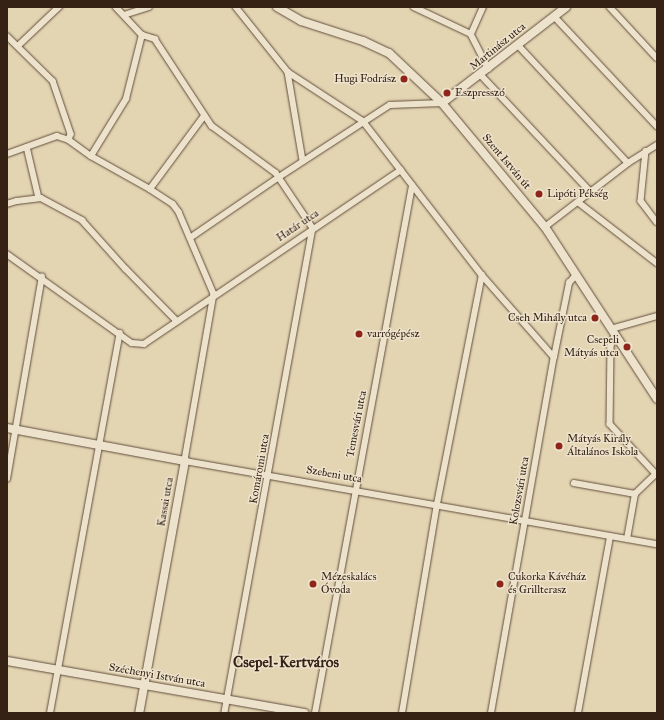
<!DOCTYPE html>
<meta charset="utf-8">
<style>
body{margin:0}
#map{position:relative;width:664px;height:720px;overflow:hidden;background:#e3d4b2;font-family:"IM FELL Great Primer",serif}
div>[style]{position:absolute}
.roads{filter:drop-shadow(0 0 1px #614e3c) drop-shadow(0 0 1px #614e3c)}
.street>*{height:5.5px;margin:-2.75px;padding:0 2.75px;transform-origin:2.75px;border-radius:2.75px;background:#ede3cd}
.secondary>*{height:8px;margin:-4px;padding:0 4px;transform-origin:4px;border-radius:4px;background:#ede3cd}
.dots>*{width:11px;height:11px;translate:-50% -50%;box-sizing:border-box;border:2px solid #ede3cd;border-radius:50%}
span{translate:-50% -50%;white-space:nowrap;text-align:center;line-height:1.15;-webkit-text-stroke:3px #ede3cd;paint-order:stroke}
.street-label{font-size:11px;color:#362215}
.poi-label{font-size:11px;color:#362215}
.right{translate:-100% -50%;text-align:right}
.left{translate:0 -50%;text-align:left}
.district-label{font-size:15px;color:#362215;font-weight:700}
.frame{position:absolute;inset:0;border:8px solid #362215;pointer-events:none}
</style>
<div id="map">
<div class="roads">
<div class="street">
<div style="left:116px;top:7px;width:38px;rotate:47deg"></div>
<div style="left:142px;top:35px;width:14px;rotate:17deg"></div>
<div style="left:155px;top:39px;width:104px;rotate:56.8deg"></div>
<div style="left:212px;top:126px;width:79px;rotate:36.3deg"></div>
<div style="left:276px;top:173px;width:66px;rotate:56.1deg"></div>
<div style="left:313px;top:228px;width:493px;rotate:100.3deg"></div>
<div style="left:236px;top:7px;width:83px;rotate:51.3deg"></div>
<div style="left:288px;top:72px;width:90px;rotate:33.2deg"></div>
<div style="left:363px;top:121px;width:195px;rotate:52.3deg"></div>
<div style="left:482px;top:275px;width:109px;rotate:48.7deg"></div>
<div style="left:414px;top:7px;width:63px;rotate:25.3deg"></div>
<div style="left:471px;top:34px;width:39px;rotate:63deg"></div>
<div style="left:610px;top:7px;width:69px;rotate:47.3deg"></div>
<div style="left:124px;top:15px;width:26px;rotate:-18deg"></div>
<div style="left:554px;top:16px;width:151px;rotate:46.9deg"></div>
<div style="left:471px;top:34px;width:30px;rotate:-66deg"></div>
<div style="left:7px;top:36px;width:64px;rotate:44.4deg"></div>
<div style="left:53px;top:81px;width:56px;rotate:71.2deg"></div>
<div style="left:71px;top:134px;width:6px;rotate:108deg"></div>
<div style="left:518px;top:45px;width:161px;rotate:47deg"></div>
<div style="left:18px;top:46px;width:57px;rotate:-43.6deg"></div>
<div style="left:288px;top:72px;width:90px;rotate:80.4deg"></div>
<div style="left:481px;top:75px;width:161px;rotate:46.8deg"></div>
<div style="left:27px;top:147px;width:52px;rotate:76.8deg"></div>
<div style="left:646px;top:151px;width:50px;rotate:95.7deg"></div>
<div style="left:641px;top:201px;width:26px;rotate:53deg"></div>
<div style="left:7px;top:154px;width:53px;rotate:-19.8deg"></div>
<div style="left:57px;top:136px;width:13px;rotate:18deg"></div>
<div style="left:69px;top:140px;width:27px;rotate:36deg"></div>
<div style="left:91px;top:156px;width:68px;rotate:29.2deg"></div>
<div style="left:150px;top:189px;width:27px;rotate:33deg"></div>
<div style="left:173px;top:204px;width:10px;rotate:53deg"></div>
<div style="left:179px;top:212px;width:89px;rotate:66.9deg"></div>
<div style="left:214px;top:294px;width:169px;rotate:99.9deg"></div>
<div style="left:185px;top:461px;width:479px;rotate:10deg"></div>
<div style="left:91px;top:156px;width:67px;rotate:-58.4deg"></div>
<div style="left:126px;top:99px;width:66px;rotate:-76deg"></div>
<div style="left:150px;top:189px;width:91px;rotate:-53.5deg"></div>
<div style="left:578px;top:202px;width:100px;rotate:37.7deg"></div>
<div style="left:7px;top:204px;width:10px;rotate:-17deg"></div>
<div style="left:17px;top:201px;width:24px;rotate:-7deg"></div>
<div style="left:41px;top:198px;width:47px;rotate:28.2deg"></div>
<div style="left:82px;top:220px;width:66px;rotate:48.1deg"></div>
<div style="left:126px;top:269px;width:73px;rotate:45.6deg"></div>
<div style="left:545px;top:227px;width:105px;rotate:-37.6deg"></div>
<div style="left:628px;top:163px;width:34px;rotate:-32deg"></div>
<div style="left:190px;top:238px;width:108px;rotate:-34.4deg"></div>
<div style="left:279px;top:177px;width:132px;rotate:-33deg"></div>
<div style="left:390px;top:105px;width:52px;rotate:-2.2deg"></div>
<div style="left:7px;top:254px;width:153px;rotate:35.5deg"></div>
<div style="left:132px;top:343px;width:12px;rotate:5deg"></div>
<div style="left:144px;top:344px;width:310px;rotate:-34.1deg"></div>
<div style="left:611px;top:329px;width:48px;rotate:-15.8deg"></div>
<div style="left:615px;top:336px;width:11px;rotate:112deg"></div>
<div style="left:611px;top:346px;width:78px;rotate:90.7deg"></div>
<div style="left:610px;top:424px;width:68px;rotate:47.4deg"></div>
<div style="left:7px;top:479px;width:205px;rotate:-80.2deg"></div>
<div style="left:574px;top:483px;width:62px;rotate:10.2deg"></div>
<div style="left:635px;top:494px;width:30px;rotate:-44deg"></div>
<div style="left:627px;top:539px;width:46px;rotate:-79.9deg"></div>
<div style="left:50px;top:713px;width:386px;rotate:-79.6deg"></div>
<div style="left:315px;top:713px;width:536px;rotate:-79.57deg"></div>
<div style="left:402px;top:713px;width:212px;rotate:-80.5deg"></div>
<div style="left:437px;top:504px;width:233px;rotate:-78.9deg"></div>
<div style="left:491px;top:713px;width:362px;rotate:-80deg"></div>
<div style="left:554px;top:357px;width:76px;rotate:-78.5deg"></div>
<div style="left:569px;top:283px;width:11px;rotate:-49deg"></div>
<div style="left:578px;top:713px;width:179px;rotate:-79.7deg"></div>
</div>
<div class="secondary">
<div style="left:277px;top:7px;width:28px;rotate:30deg"></div>
<div style="left:301px;top:21px;width:65px;rotate:17.9deg"></div>
<div style="left:363px;top:41px;width:29px;rotate:25deg"></div>
<div style="left:389px;top:53px;width:73px;rotate:43.3deg"></div>
<div style="left:442px;top:103px;width:161px;rotate:50.3deg"></div>
<div style="left:545px;top:227px;width:205px;rotate:56.9deg"></div>
<div style="left:442px;top:103px;width:157px;rotate:-37.7deg"></div>
<div style="left:7px;top:428px;width:181px;rotate:10.5deg"></div>
<div style="left:185px;top:461px;width:256px;rotate:100.3deg"></div>
<div style="left:7px;top:661px;width:302px;rotate:9.9deg"></div>
</div>
</div>
<div class="dots">
<div style="left:404px;top:79px;background:#8f2418"></div>
<div style="left:447px;top:93px;background:#8f2418"></div>
<div style="left:539px;top:194px;background:#8f2418"></div>
<div style="left:595px;top:318px;background:#8f2418"></div>
<div style="left:359px;top:334px;background:#8f2418"></div>
<div style="left:627px;top:347px;background:#8f2418"></div>
<div style="left:559px;top:446px;background:#8f2418"></div>
<div style="left:313px;top:584px;background:#8f2418"></div>
<div style="left:500px;top:584px;background:#8f2418"></div>
</div>
<div class="street-label">
<span style="left:498px;top:47px;rotate:-39deg">Martinász utca</span>
<span style="left:506px;top:162px;rotate:50deg">Szent István út</span>
<span style="left:298px;top:226px;rotate:-34deg">Határ utca</span>
<span style="left:357px;top:424px;rotate:-79deg">Temesvári utca</span>
<span style="left:260px;top:469px;rotate:-80deg">Komáromi utca</span>
<span style="left:334px;top:475px;rotate:10deg">Szebeni utca</span>
<span style="left:520px;top:491px;rotate:-80deg">Kolozsvári utca</span>
<span style="left:166px;top:502px;rotate:-80deg">Kassai utca</span>
<span style="left:157px;top:676px;rotate:10deg">Széchenyi István utca</span>
</div>
<div class="poi-label">
<span class="right" style="left:396px;top:79px">Hugi Fodrász</span>
<span class="left" style="left:455px;top:93px">Eszpresszó</span>
<span class="left" style="left:547px;top:194px">Lipóti Pékség</span>
<span class="right" style="left:587px;top:318px">Cseh Mihály utca</span>
<span class="left" style="left:367px;top:334px">varrógépész</span>
<span class="right" style="left:619px;top:347px">Csepeli<br>Mátyás utca</span>
<span class="left" style="left:567px;top:446px">Mátyás Király<br>Általános Iskola</span>
<span class="left" style="left:321px;top:584px">Mézeskalács<br>Óvoda</span>
<span class="left" style="left:508px;top:584px">Cukorka Kávéház<br>és Grillterasz</span>
</div>
<div class="district-label">
<span style="left:286px;top:663px">Csepel-Kertváros</span>
</div>
<div class="frame"></div>
</div>
